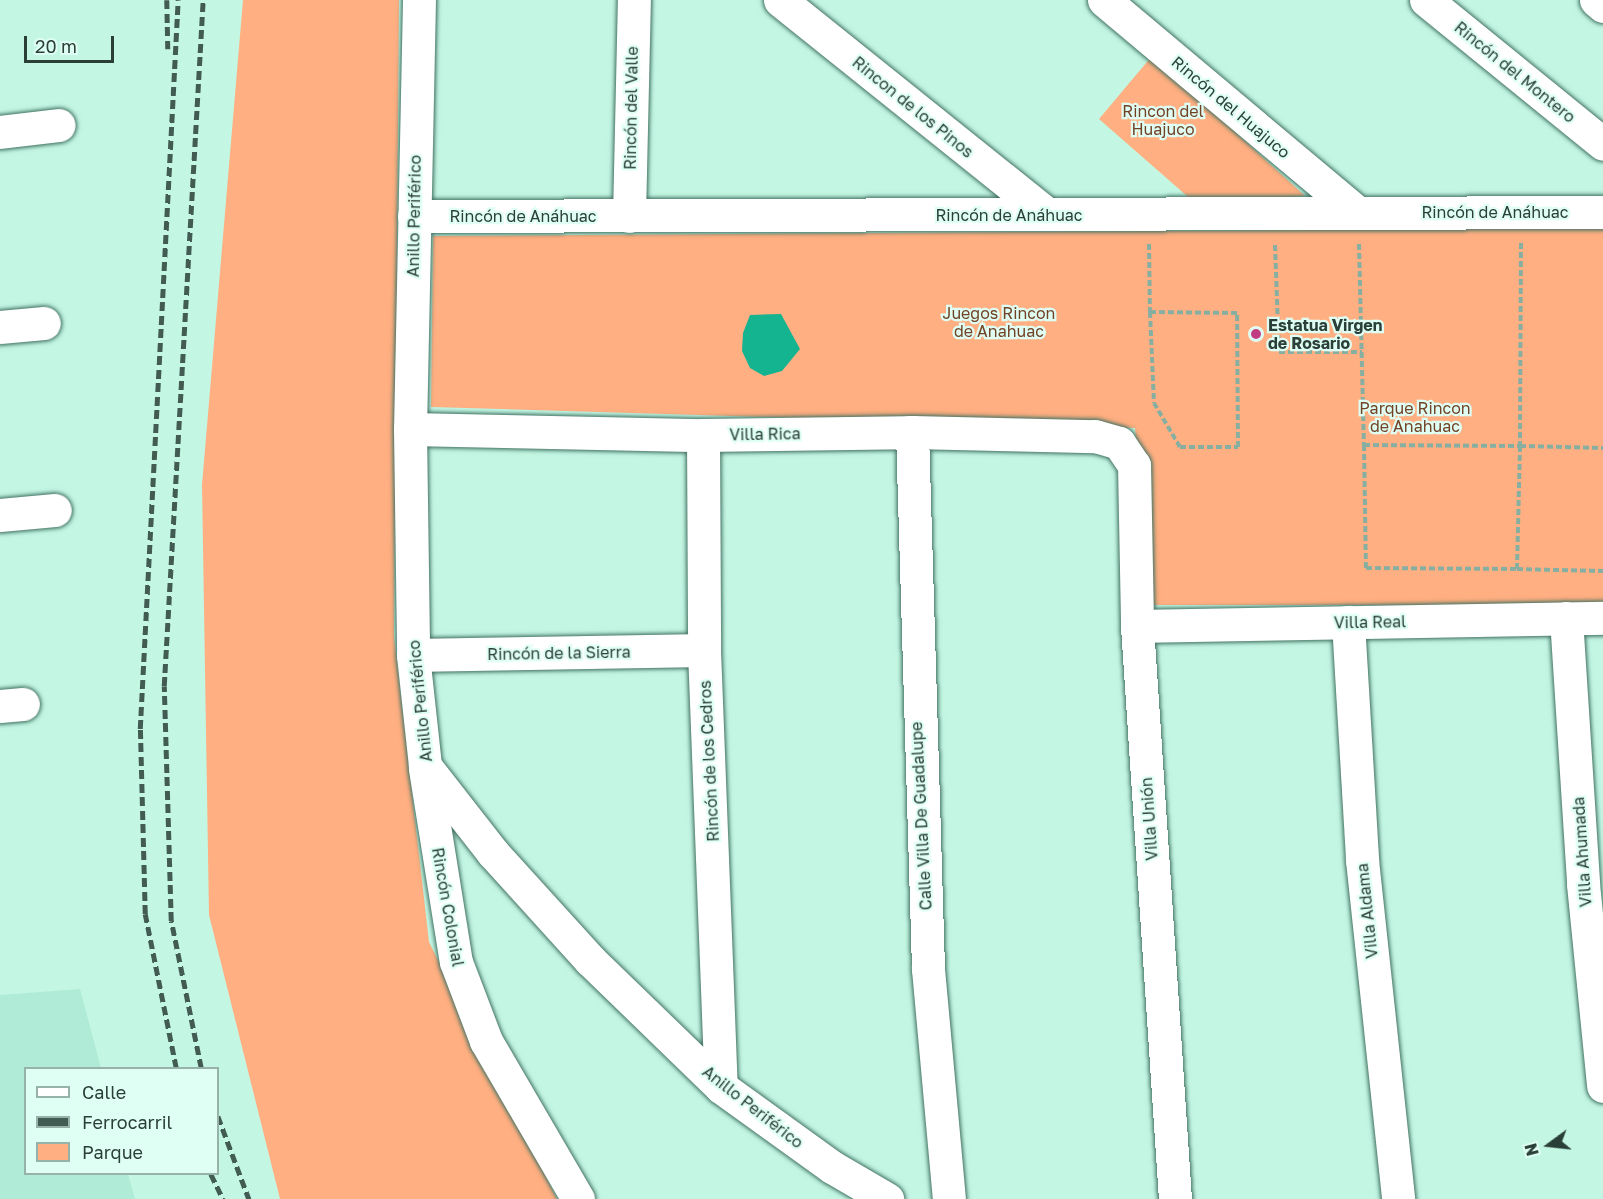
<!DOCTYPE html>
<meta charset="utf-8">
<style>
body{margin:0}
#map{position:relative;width:1603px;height:1199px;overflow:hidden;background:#c3f7e4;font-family:"Golos Text",sans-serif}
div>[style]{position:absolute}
.built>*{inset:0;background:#afebd6}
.green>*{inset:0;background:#ffaf81}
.water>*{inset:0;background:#14b490}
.path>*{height:4px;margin-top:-2px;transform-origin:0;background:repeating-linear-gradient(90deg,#87afa1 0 6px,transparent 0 9px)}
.roads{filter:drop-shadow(0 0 2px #437263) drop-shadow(0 0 2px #437263)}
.minor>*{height:33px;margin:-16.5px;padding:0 16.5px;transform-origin:16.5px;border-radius:16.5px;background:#fff}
.rail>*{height:4.5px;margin-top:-2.25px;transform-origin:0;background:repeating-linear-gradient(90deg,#425c53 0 9px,transparent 0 13.5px)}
.dots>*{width:16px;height:16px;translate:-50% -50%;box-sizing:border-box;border:3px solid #e0fff4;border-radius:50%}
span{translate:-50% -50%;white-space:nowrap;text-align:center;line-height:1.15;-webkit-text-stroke:4.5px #e0fff4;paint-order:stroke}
.street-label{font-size:16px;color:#2a3f38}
.park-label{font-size:16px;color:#714225}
.poi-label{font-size:16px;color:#2a3f38;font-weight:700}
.left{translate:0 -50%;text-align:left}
.legend{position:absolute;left:24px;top:1067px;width:195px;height:108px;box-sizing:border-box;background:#e0fff4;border:2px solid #97b2a9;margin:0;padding:8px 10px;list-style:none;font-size:18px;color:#2a3f38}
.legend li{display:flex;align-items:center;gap:12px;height:30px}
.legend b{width:30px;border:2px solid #97b2a9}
.north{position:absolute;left:1519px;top:1115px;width:60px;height:60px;-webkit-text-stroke:4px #e0fff4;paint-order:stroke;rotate:255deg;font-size:16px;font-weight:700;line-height:24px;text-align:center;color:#2a3f38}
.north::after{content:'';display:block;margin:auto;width:21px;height:27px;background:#2a3f38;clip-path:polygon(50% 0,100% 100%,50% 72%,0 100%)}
.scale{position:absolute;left:24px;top:36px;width:90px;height:27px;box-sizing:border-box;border:3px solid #2a3f38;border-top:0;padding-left:8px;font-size:18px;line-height:21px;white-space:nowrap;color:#2a3f38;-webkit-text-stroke:4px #e0fff4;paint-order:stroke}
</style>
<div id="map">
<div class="built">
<div style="clip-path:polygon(80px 989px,101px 1068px,26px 1068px,26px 1174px,128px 1174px,135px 1199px,0 1199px,0 995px)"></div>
</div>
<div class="green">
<div style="clip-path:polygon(243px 0,399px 0,394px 636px,429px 942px,557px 1199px,280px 1199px,209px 915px,202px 485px)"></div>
<div style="clip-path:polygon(1152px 56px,1305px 196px,1195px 203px,1099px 119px)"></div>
<div style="clip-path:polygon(1603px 228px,1603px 605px,1151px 605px,1135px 428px,431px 407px,433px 236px)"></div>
</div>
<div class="water">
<div style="clip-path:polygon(781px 314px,800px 349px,782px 371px,764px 376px,750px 368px,742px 351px,743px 333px,750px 315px)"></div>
</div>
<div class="path">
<div style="left:1521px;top:243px;width:203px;rotate:90.3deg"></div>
<div style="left:1520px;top:446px;width:83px;rotate:1.4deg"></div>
<div style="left:1149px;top:244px;width:68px;rotate:89.2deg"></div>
<div style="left:1150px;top:312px;width:91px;rotate:87.5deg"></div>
<div style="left:1154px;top:403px;width:51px;rotate:59.4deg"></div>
<div style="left:1180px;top:447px;width:58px"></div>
<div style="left:1238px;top:447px;width:134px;rotate:-90.4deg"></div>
<div style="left:1237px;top:313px;width:87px;rotate:-179.3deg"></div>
<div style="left:1359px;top:244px;width:201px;rotate:88.6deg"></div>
<div style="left:1364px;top:445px;width:156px;rotate:0.4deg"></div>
<div style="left:1520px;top:446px;width:123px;rotate:91.4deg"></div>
<div style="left:1517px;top:569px;width:86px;rotate:1.3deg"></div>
<div style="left:1275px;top:245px;width:107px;rotate:87.9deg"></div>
<div style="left:1279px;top:352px;width:83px"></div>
<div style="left:1364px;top:445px;width:123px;rotate:89.1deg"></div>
<div style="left:1366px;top:568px;width:151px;rotate:0.4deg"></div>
</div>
<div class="roads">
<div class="minor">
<div style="left:419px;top:0;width:429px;rotate:91.2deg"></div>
<div style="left:410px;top:429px;width:226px;rotate:89.2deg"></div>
<div style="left:413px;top:655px;width:112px;rotate:83.8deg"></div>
<div style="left:425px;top:766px;width:110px;rotate:52deg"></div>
<div style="left:493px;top:853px;width:144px;rotate:47.8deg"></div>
<div style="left:590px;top:960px;width:182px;rotate:44.1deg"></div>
<div style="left:721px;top:1087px;width:137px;rotate:35.8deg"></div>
<div style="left:832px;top:1167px;width:64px;rotate:30.2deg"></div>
<div style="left:780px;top:0;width:342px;rotate:38.7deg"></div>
<div style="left:1104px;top:0;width:331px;rotate:40deg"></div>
<div style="left:1426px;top:0;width:228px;rotate:39.1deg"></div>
<div style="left:1596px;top:0;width:9px;rotate:41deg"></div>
<div style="left:0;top:132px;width:59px;rotate:-6.8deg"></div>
<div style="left:414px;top:216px;width:1189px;rotate:-0.19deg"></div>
<div style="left:629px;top:216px;width:216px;rotate:-88.7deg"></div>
<div style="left:0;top:327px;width:44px;rotate:-5.2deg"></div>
<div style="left:410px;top:429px;width:293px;rotate:1.2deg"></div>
<div style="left:703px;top:435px;width:209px;rotate:-0.8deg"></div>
<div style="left:912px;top:432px;width:183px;rotate:1.3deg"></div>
<div style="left:1095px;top:436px;width:25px;rotate:16deg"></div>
<div style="left:1119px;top:443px;width:27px;rotate:56deg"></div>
<div style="left:1134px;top:465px;width:161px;rotate:88.9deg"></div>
<div style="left:1137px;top:626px;width:574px;rotate:86.21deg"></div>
<div style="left:912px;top:432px;width:537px;rotate:88.29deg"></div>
<div style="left:928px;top:969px;width:231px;rotate:84.8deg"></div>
<div style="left:703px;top:435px;width:215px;rotate:89.7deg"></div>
<div style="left:704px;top:650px;width:437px;rotate:87.8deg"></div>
<div style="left:0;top:515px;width:55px;rotate:-5.2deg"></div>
<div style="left:1566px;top:618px;width:267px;rotate:86.3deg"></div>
<div style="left:1583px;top:884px;width:203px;rotate:84.3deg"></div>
<div style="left:1348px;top:622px;width:238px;rotate:86.6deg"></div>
<div style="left:1362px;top:860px;width:341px;rotate:83.9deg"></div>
<div style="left:1137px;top:626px;width:466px;rotate:-1deg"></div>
<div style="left:413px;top:655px;width:291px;rotate:-1deg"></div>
<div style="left:0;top:706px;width:23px;rotate:-5deg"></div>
<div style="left:425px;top:769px;width:195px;rotate:80.9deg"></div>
<div style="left:456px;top:962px;width:85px;rotate:69.2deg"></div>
<div style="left:486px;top:1041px;width:183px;rotate:59.8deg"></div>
</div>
</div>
<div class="rail">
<div style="left:167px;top:0;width:49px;rotate:88.8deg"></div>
<div style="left:176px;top:1068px;width:157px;rotate:-101.4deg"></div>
<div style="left:145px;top:914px;width:185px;rotate:-91.5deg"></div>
<div style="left:140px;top:729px;width:730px;rotate:-87.02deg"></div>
<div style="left:201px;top:1068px;width:150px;rotate:-101.5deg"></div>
<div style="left:171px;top:921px;width:235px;rotate:-91.7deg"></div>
<div style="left:164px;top:686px;width:687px;rotate:-86.75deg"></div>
<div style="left:218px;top:1116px;width:89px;rotate:69.5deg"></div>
<div style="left:211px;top:1174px;width:28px;rotate:64deg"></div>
</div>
<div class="dots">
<div style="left:1256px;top:334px;background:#c03d84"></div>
</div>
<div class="street-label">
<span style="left:1515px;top:72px;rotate:39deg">Rincón del Montero</span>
<span style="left:913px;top:107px;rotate:39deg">Rincon de los Pinos</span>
<span style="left:1231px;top:107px;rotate:40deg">Rincón del Huajuco</span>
<span style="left:631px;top:108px;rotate:-89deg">Rincón del Valle</span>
<span style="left:1495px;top:212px">Rincón de Anáhuac</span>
<span style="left:1009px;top:215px">Rincón de Anáhuac</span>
<span style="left:414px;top:216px;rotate:-89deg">Anillo Periférico</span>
<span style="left:523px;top:216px">Rincón de Anáhuac</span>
<span style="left:765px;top:434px;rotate:-1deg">Villa Rica</span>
<span style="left:1370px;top:622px;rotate:-1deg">Villa Real</span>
<span style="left:559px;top:653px;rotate:-1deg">Rincón de la Sierra</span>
<span style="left:420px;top:701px;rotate:-96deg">Anillo Periférico</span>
<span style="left:709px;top:761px;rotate:-93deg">Rincón de los Cedros</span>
<span style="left:921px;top:816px;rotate:-93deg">Calle Villa De Guadalupe</span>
<span style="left:1149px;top:819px;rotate:-94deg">Villa Unión</span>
<span style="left:1582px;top:852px;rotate:-94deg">Villa Ahumada</span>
<span style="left:448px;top:907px;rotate:80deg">Rincón Colonial</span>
<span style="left:1367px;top:911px;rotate:-96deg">Villa Aldama</span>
<span style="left:753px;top:1107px;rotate:38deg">Anillo Periférico</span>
</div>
<div class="park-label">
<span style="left:1163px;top:120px">Rincon del<br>Huajuco</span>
<span style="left:999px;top:322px">Juegos Rincon<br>de Anahuac</span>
<span style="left:1415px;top:417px">Parque Rincon<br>de Anahuac</span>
</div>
<div class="poi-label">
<span class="left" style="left:1268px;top:334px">Estatua Virgen<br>de Rosario</span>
</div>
<ul class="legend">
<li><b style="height:8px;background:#fff"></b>Calle</li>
<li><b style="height:8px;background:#425c53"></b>Ferrocarril</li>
<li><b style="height:16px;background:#ffaf81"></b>Parque</li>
</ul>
<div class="north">N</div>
<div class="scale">20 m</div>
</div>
